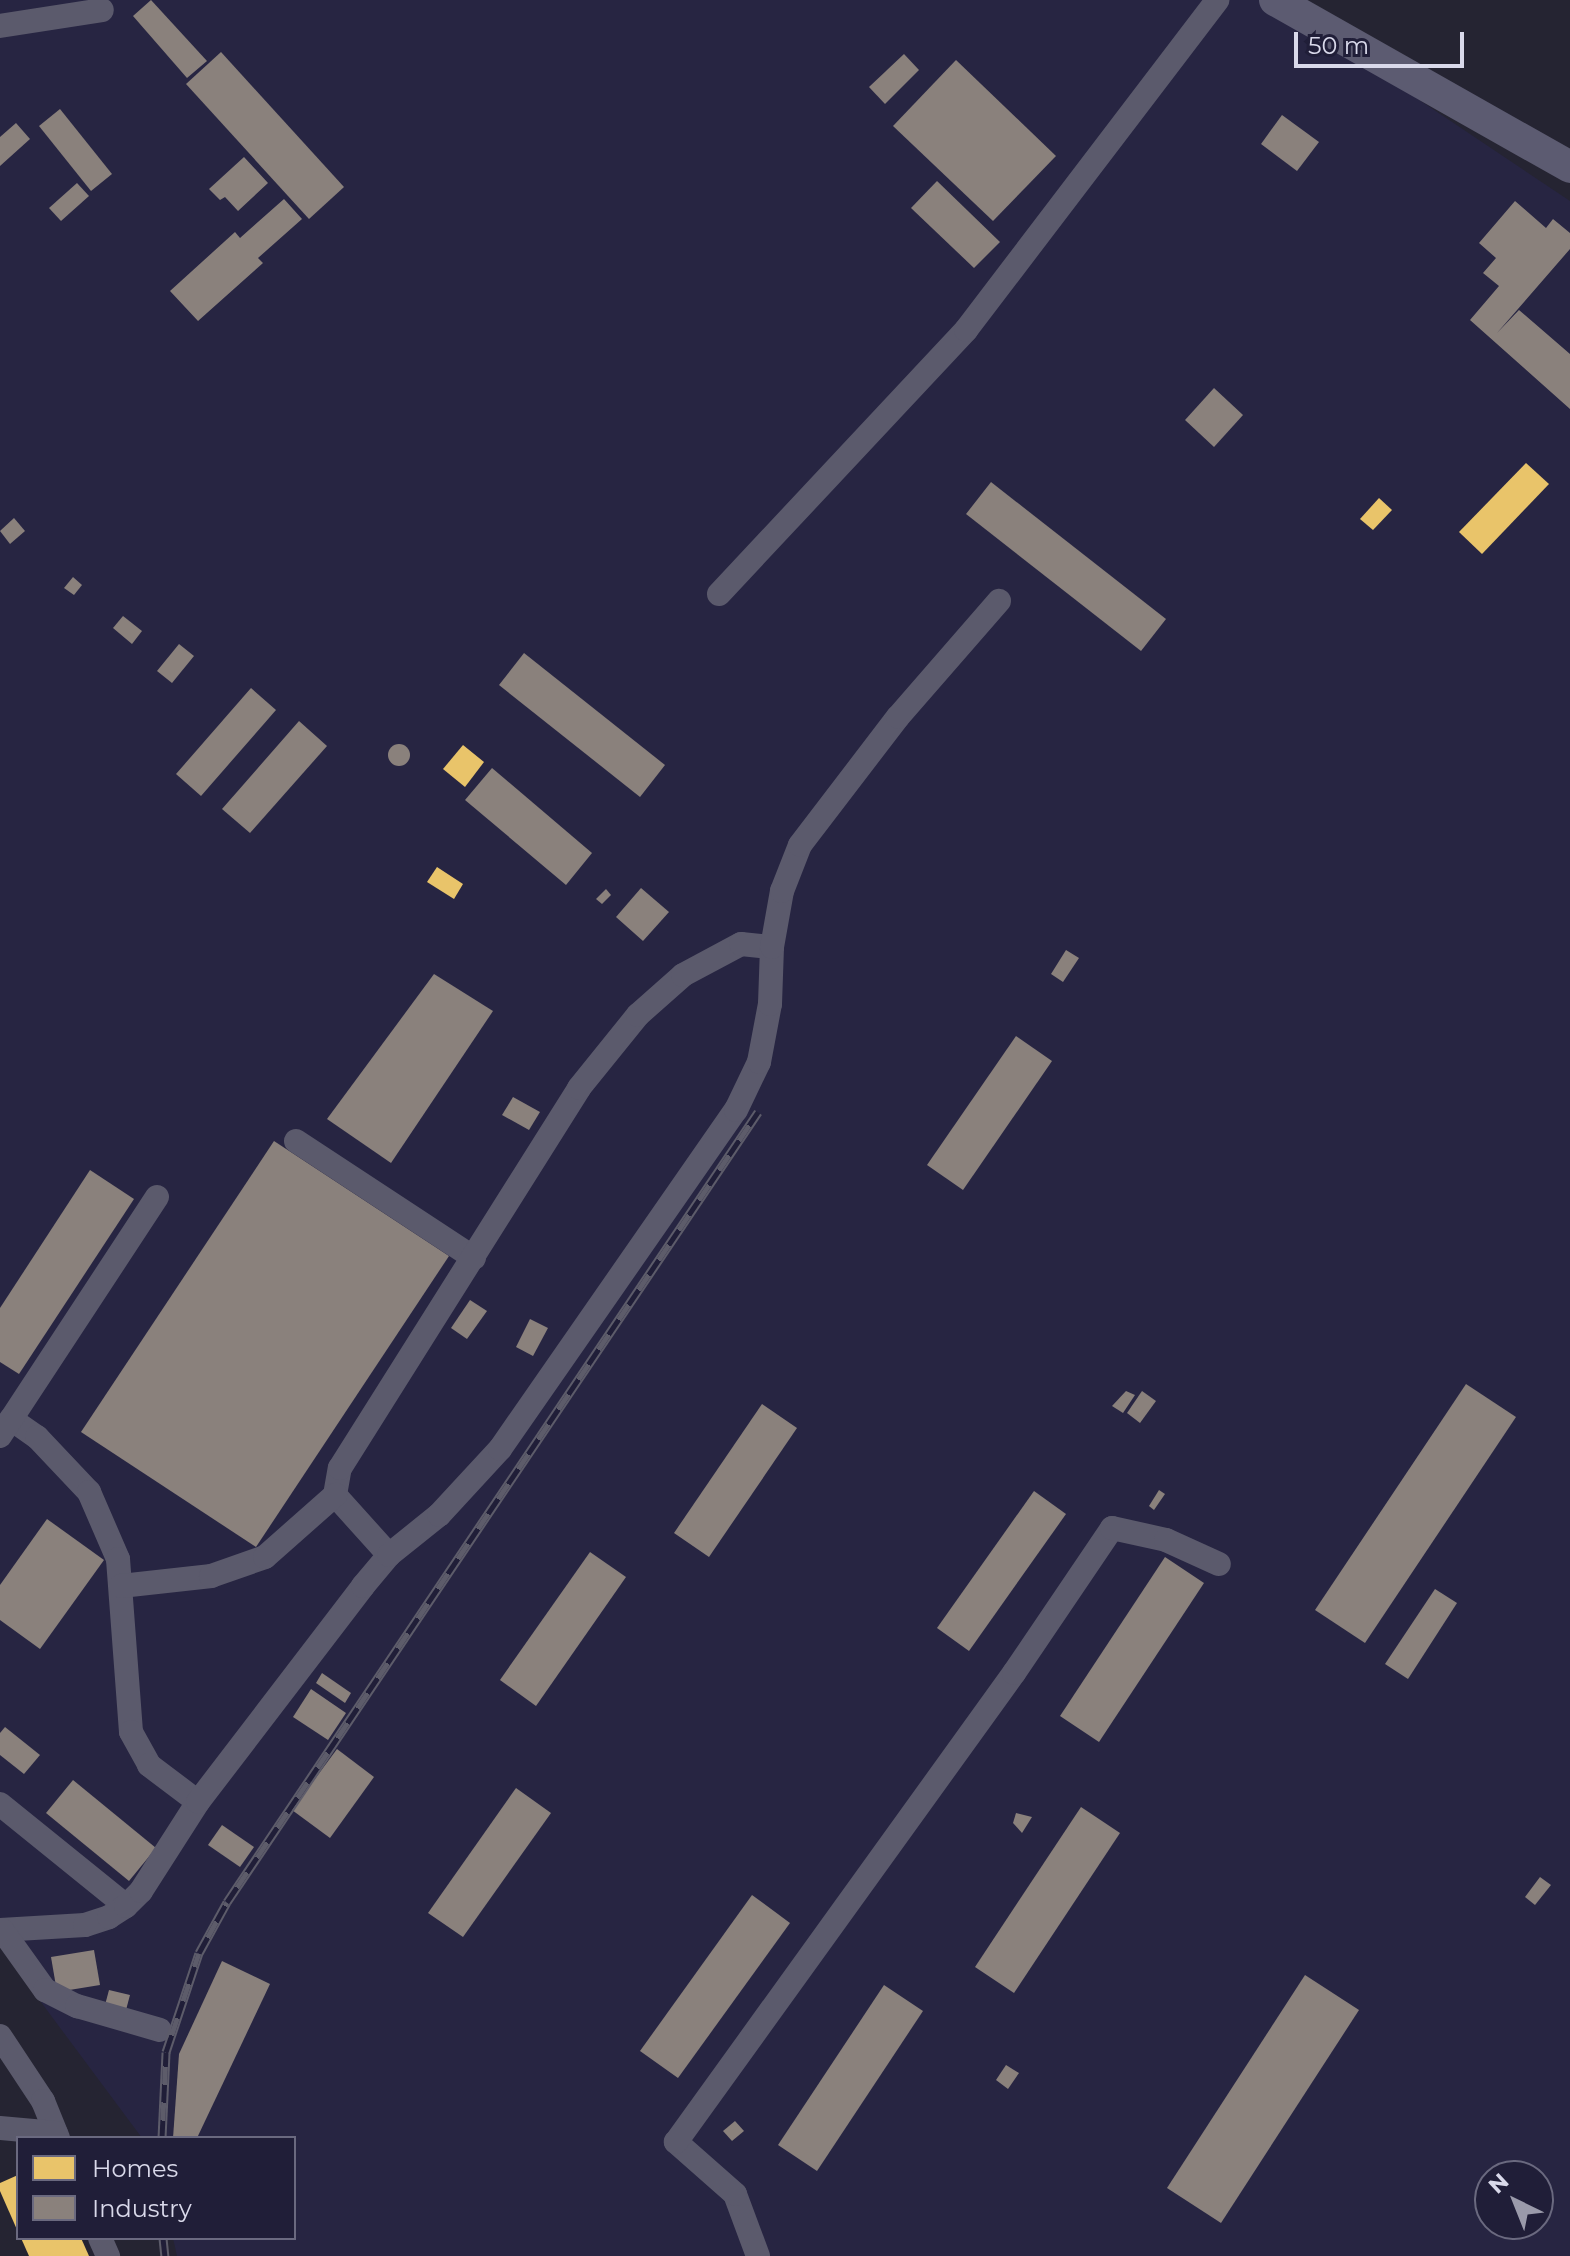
<!DOCTYPE html>
<style>
body{margin:0}
#map{position:relative;width:1570px;height:2256px;overflow:hidden;background:#252432;font-family:Montserrat,sans-serif}
div>[style]{position:absolute}
.built>*{inset:0;background:#272542}
.homes>*{inset:0;background:#e9c46a}
.industry>*{inset:0;background:#8a817c}
.round{border-radius:50%}
.minor>*{height:24px;margin:-12px;padding:0 12px;transform-origin:12px;border-radius:12px;background:#5b5a6c}
.major>*{height:32px;margin:-16px;padding:0 16px;transform-origin:16px;border-radius:16px;background:#5c5b71}
.rail>*{height:9px;margin-top:-4.5px;transform-origin:0;background:repeating-linear-gradient(90deg,#201e38 0 18px,#5d5c6a 0 36px);box-sizing:border-box;border-block:2px solid #5d5c6a}
span{translate:-50% -50%;white-space:nowrap;text-align:center;line-height:1.15;-webkit-text-stroke:8px #201e38;paint-order:stroke}
.legend{position:absolute;left:16px;top:2136px;width:280px;height:104px;box-sizing:border-box;background:#201e38;border:2px solid #6a697f;margin:0;padding:10px 14px;list-style:none;font-size:24px;color:#d9d9ea}
.legend li{display:flex;align-items:center;gap:16px;height:40px}
.legend b{width:40px;border:2px solid #6a697f}
.north{position:absolute;left:1474px;top:2160px;width:80px;height:80px;box-sizing:border-box;background:#201e38;border:2px solid #6a697f;border-radius:50%;rotate:317deg;font-size:22px;font-weight:700;line-height:32px;text-align:center;color:#d9d9ea}
.north::after{content:'';display:block;margin:auto;width:28px;height:36px;background:#9a9aaa;clip-path:polygon(50% 0,100% 100%,50% 72%,0 100%)}
.scale{position:absolute;left:1294px;top:32px;width:170px;height:36px;box-sizing:border-box;border:4px solid #d9d9ea;border-top:0;padding-left:10px;font-size:24px;line-height:28px;white-space:nowrap;color:#d9d9ea;-webkit-text-stroke:6px #201e38;paint-order:stroke}
</style>
<div id="map">
<div class="built">
<div style="clip-path:polygon(evenodd,0 0,1270px 0,1570px 201px,1570px 2256px,177px 2256px,173px 2238px,294px 2238px,294px 2138px,142px 2138px,0 1947px,0 0,1490px 2176px,1538px 2176px,1538px 2224px,1490px 2224px,1490px 2176px)"></div>
</div>
<div class="homes">
<div style="clip-path:polygon(1526px 463px,1549px 484px,1482px 554px,1459px 532px)"></div>
<div style="clip-path:polygon(1379px 498px,1392px 510px,1373px 530px,1360px 519px)"></div>
<div style="clip-path:polygon(463px 745px,484px 762px,465px 787px,443px 769px)"></div>
<div style="clip-path:polygon(437px 867px,463px 884px,454px 899px,427px 882px)"></div>
<div style="clip-path:polygon(18px 2175px,18px 2232px,0 2191px,0 2183px)"></div>
<div style="clip-path:polygon(21px 2238px,81px 2238px,89px 2256px,29px 2256px)"></div>
</div>
<div class="industry">
<div style="clip-path:polygon(151px 0,207px 61px,187px 78px,133px 16px)"></div>
<div style="clip-path:polygon(221px 52px,344px 187px,309px 219px,186px 84px)"></div>
<div style="clip-path:polygon(904px 54px,919px 70px,885px 104px,869px 87px)"></div>
<div style="clip-path:polygon(956px 60px,1056px 156px,993px 221px,893px 126px)"></div>
<div style="clip-path:polygon(60px 109px,112px 174px,91px 191px,39px 126px)"></div>
<div style="clip-path:polygon(1282px 115px,1319px 142px,1297px 171px,1261px 144px)"></div>
<div style="clip-path:polygon(16px 123px,30px 139px,0 166px,0 137px)"></div>
<div style="clip-path:polygon(244px 157px,268px 183px,238px 211px,225px 197px,220px 200px,209px 189px)"></div>
<div style="clip-path:polygon(937px 181px,1000px 242px,974px 268px,911px 208px)"></div>
<div style="clip-path:polygon(77px 183px,89px 196px,61px 221px,49px 208px)"></div>
<div style="clip-path:polygon(284px 199px,302px 219px,258px 258px,263px 263px,198px 321px,170px 291px,235px 232px,240px 238px)"></div>
<div style="clip-path:polygon(1515px 201px,1546px 228px,1553px 219px,1570px 233px,1570px 249px,1497px 333px,1519px 310px,1570px 354px,1570px 409px,1470px 320px,1499px 286px,1483px 273px,1496px 258px,1479px 243px)"></div>
<div style="clip-path:polygon(1214px 388px,1243px 415px,1214px 447px,1185px 420px)"></div>
<div style="clip-path:polygon(991px 482px,1166px 619px,1141px 651px,966px 514px)"></div>
<div style="clip-path:polygon(14px 518px,25px 531px,10px 544px,0 531px)"></div>
<div style="clip-path:polygon(73px 577px,82px 585px,74px 595px,64px 588px)"></div>
<div style="clip-path:polygon(123px 616px,142px 631px,132px 644px,113px 628px)"></div>
<div style="clip-path:polygon(179px 644px,194px 656px,172px 683px,157px 671px)"></div>
<div style="clip-path:polygon(524px 653px,665px 765px,640px 797px,499px 685px)"></div>
<div style="clip-path:polygon(251px 688px,276px 710px,201px 796px,176px 774px)"></div>
<div style="clip-path:polygon(299px 721px,327px 746px,250px 833px,222px 809px)"></div>
<div class="round" style="left:388px;top:744px;width:22px;height:22px"></div>
<div style="clip-path:polygon(492px 768px,592px 853px,566px 885px,465px 800px)"></div>
<div style="clip-path:polygon(641px 888px,669px 912px,643px 941px,616px 917px)"></div>
<div style="clip-path:polygon(606px 889px,611px 895px,602px 904px,596px 899px)"></div>
<div style="clip-path:polygon(1066px 950px,1079px 958px,1063px 982px,1051px 974px)"></div>
<div style="clip-path:polygon(434px 974px,493px 1011px,391px 1163px,327px 1119px)"></div>
<div style="clip-path:polygon(1016px 1036px,1052px 1061px,963px 1190px,927px 1165px)"></div>
<div style="clip-path:polygon(513px 1097px,540px 1112px,529px 1130px,502px 1115px)"></div>
<div style="clip-path:polygon(274px 1141px,449px 1256px,256px 1547px,81px 1432px)"></div>
<div style="clip-path:polygon(90px 1170px,134px 1199px,19px 1374px,0 1362px,0 1308px)"></div>
<div style="clip-path:polygon(470px 1300px,487px 1311px,467px 1339px,451px 1328px)"></div>
<div style="clip-path:polygon(530px 1319px,548px 1328px,533px 1356px,516px 1347px)"></div>
<div style="clip-path:polygon(1466px 1384px,1516px 1417px,1365px 1643px,1315px 1610px)"></div>
<div style="clip-path:polygon(1126px 1391px,1135px 1395px,1123px 1413px,1112px 1406px)"></div>
<div style="clip-path:polygon(1142px 1391px,1156px 1401px,1140px 1423px,1127px 1413px)"></div>
<div style="clip-path:polygon(762px 1404px,797px 1428px,709px 1557px,674px 1533px)"></div>
<div style="clip-path:polygon(1159px 1490px,1165px 1494px,1154px 1510px,1149px 1506px)"></div>
<div style="clip-path:polygon(1034px 1491px,1066px 1514px,969px 1651px,937px 1628px)"></div>
<div style="clip-path:polygon(47px 1519px,104px 1560px,40px 1649px,0 1620px,0 1585px)"></div>
<div style="clip-path:polygon(590px 1552px,626px 1577px,536px 1706px,500px 1680px)"></div>
<div style="clip-path:polygon(1165px 1557px,1204px 1583px,1099px 1742px,1060px 1716px)"></div>
<div style="clip-path:polygon(1435px 1589px,1457px 1603px,1408px 1679px,1385px 1664px)"></div>
<div style="clip-path:polygon(322px 1673px,351px 1693px,345px 1703px,316px 1683px)"></div>
<div style="clip-path:polygon(311px 1689px,346px 1713px,328px 1740px,293px 1717px)"></div>
<div style="clip-path:polygon(5px 1727px,40px 1755px,24px 1774px,0 1755px,0 1733px)"></div>
<div style="clip-path:polygon(337px 1749px,374px 1777px,330px 1838px,292px 1810px)"></div>
<div style="clip-path:polygon(73px 1780px,156px 1848px,129px 1881px,46px 1813px)"></div>
<div style="clip-path:polygon(516px 1788px,551px 1813px,463px 1937px,428px 1913px)"></div>
<div style="clip-path:polygon(1081px 1807px,1120px 1833px,1014px 1993px,975px 1967px)"></div>
<div style="clip-path:polygon(1016px 1813px,1032px 1817px,1022px 1833px,1013px 1823px)"></div>
<div style="clip-path:polygon(222px 1825px,254px 1847px,240px 1867px,208px 1845px)"></div>
<div style="clip-path:polygon(1540px 1877px,1551px 1885px,1535px 1905px,1525px 1897px)"></div>
<div style="clip-path:polygon(752px 1895px,790px 1923px,678px 2078px,640px 2051px)"></div>
<div style="clip-path:polygon(94px 1950px,100px 1985px,57px 1992px,51px 1957px)"></div>
<div style="clip-path:polygon(222px 1961px,270px 1984px,197px 2138px,173px 2138px,179px 2054px)"></div>
<div style="clip-path:polygon(1305px 1975px,1359px 2010px,1221px 2223px,1167px 2188px)"></div>
<div style="clip-path:polygon(884px 1985px,923px 2011px,817px 2171px,778px 2145px)"></div>
<div style="clip-path:polygon(109px 1990px,130px 1995px,126px 2010px,105px 2005px)"></div>
<div style="clip-path:polygon(1006px 2065px,1019px 2073px,1008px 2089px,996px 2080px)"></div>
<div style="clip-path:polygon(735px 2121px,744px 2131px,732px 2141px,723px 2131px)"></div>
</div>
<div class="minor">
<div style="left:0;top:26px;width:103px;rotate:-8.9deg"></div>
<div style="left:719px;top:594px;width:362px;rotate:-46.9deg"></div>
<div style="left:966px;top:330px;width:415px;rotate:-52.7deg"></div>
<div style="left:296px;top:1141px;width:213px;rotate:33.3deg"></div>
<div style="left:11px;top:1419px;width:32px;rotate:35deg"></div>
<div style="left:37px;top:1437px;width:76px;rotate:46.6deg"></div>
<div style="left:89px;top:1492px;width:73px;rotate:66.6deg"></div>
<div style="left:118px;top:1559px;width:173px;rotate:85.7deg"></div>
<div style="left:131px;top:1732px;width:38px;rotate:61deg"></div>
<div style="left:149px;top:1765px;width:61px;rotate:37.1deg"></div>
<div style="left:0;top:1436px;width:286px;rotate:-56.7deg"></div>
<div style="left:389px;top:1555px;width:81px;rotate:-132deg"></div>
<div style="left:335px;top:1495px;width:27px;rotate:-80deg"></div>
<div style="left:340px;top:1468px;width:449px;rotate:-57.8deg"></div>
<div style="left:579px;top:1088px;width:94px;rotate:-51.1deg"></div>
<div style="left:638px;top:1015px;width:60px;rotate:-41.6deg"></div>
<div style="left:683px;top:975px;width:66px;rotate:-28.1deg"></div>
<div style="left:741px;top:944px;width:31px;rotate:6deg"></div>
<div style="left:121px;top:1586px;width:91px;rotate:-6.3deg"></div>
<div style="left:211px;top:1576px;width:57px;rotate:-19.4deg"></div>
<div style="left:265px;top:1557px;width:94px;rotate:-41.5deg"></div>
<div style="left:0;top:1804px;width:162px;rotate:39deg"></div>
<div style="left:0;top:1930px;width:85px;rotate:-3.4deg"></div>
<div style="left:85px;top:1925px;width:25px;rotate:-18deg"></div>
<div style="left:109px;top:1917px;width:20px;rotate:-33deg"></div>
<div style="left:126px;top:1906px;width:21px;rotate:-45deg"></div>
<div style="left:141px;top:1891px;width:106px;rotate:-57.4deg"></div>
<div style="left:198px;top:1802px;width:272px;rotate:-52.6deg"></div>
<div style="left:363px;top:1586px;width:40px;rotate:-50deg"></div>
<div style="left:389px;top:1555px;width:64px;rotate:-38.7deg"></div>
<div style="left:439px;top:1515px;width:90px;rotate:-47.3deg"></div>
<div style="left:500px;top:1449px;width:413px;rotate:-55.2deg"></div>
<div style="left:736px;top:1110px;width:53px;rotate:-64.4deg"></div>
<div style="left:759px;top:1062px;width:59px;rotate:-79.3deg"></div>
<div style="left:770px;top:1004px;width:57px;rotate:-88deg"></div>
<div style="left:772px;top:947px;width:57px;rotate:-79.9deg"></div>
<div style="left:782px;top:891px;width:49px;rotate:-68.6deg"></div>
<div style="left:800px;top:845px;width:161px;rotate:-52.6deg"></div>
<div style="left:898px;top:717px;width:154px;rotate:-49deg"></div>
<div style="left:2px;top:1930px;width:74px;rotate:54.4deg"></div>
<div style="left:45px;top:1990px;width:36px;rotate:27deg"></div>
<div style="left:77px;top:2006px;width:86px;rotate:16.1deg"></div>
<div style="left:0;top:2036px;width:78px;rotate:56.5deg"></div>
<div style="left:43px;top:2101px;width:40px;rotate:68deg"></div>
<div style="left:0;top:2128px;width:56px;rotate:5.1deg"></div>
<div style="left:100px;top:2238px;width:20px;rotate:66deg"></div>
<div style="left:758px;top:2256px;width:66px;rotate:-110.4deg"></div>
<div style="left:735px;top:2194px;width:79px;rotate:-138.6deg"></div>
<div style="left:676px;top:2142px;width:578px;rotate:-54.22deg"></div>
<div style="left:1014px;top:1673px;width:175px;rotate:-55.9deg"></div>
<div style="left:1112px;top:1528px;width:55px;rotate:12.5deg"></div>
<div style="left:1166px;top:1540px;width:58px;rotate:24.4deg"></div>
</div>
<div class="major">
<div style="left:1275px;top:0;width:339px;rotate:29.5deg"></div>
</div>
<div class="rail">
<div style="left:162px;top:2138px;width:86px;rotate:-87.3deg"></div>
<div style="left:166px;top:2052px;width:104px;rotate:-71.6deg"></div>
<div style="left:199px;top:1953px;width:58px;rotate:-61.2deg"></div>
<div style="left:227px;top:1902px;width:952px;rotate:-56.09deg"></div>
<div style="left:163px;top:2238px;width:18px;rotate:84deg"></div>
</div>
<ul class="legend">
<li><b style="height:22px;background:#e9c46a"></b>Homes</li>
<li><b style="height:22px;background:#8a817c"></b>Industry</li>
</ul>
<div class="north">N</div>
<div class="scale">50 m</div>
</div>
